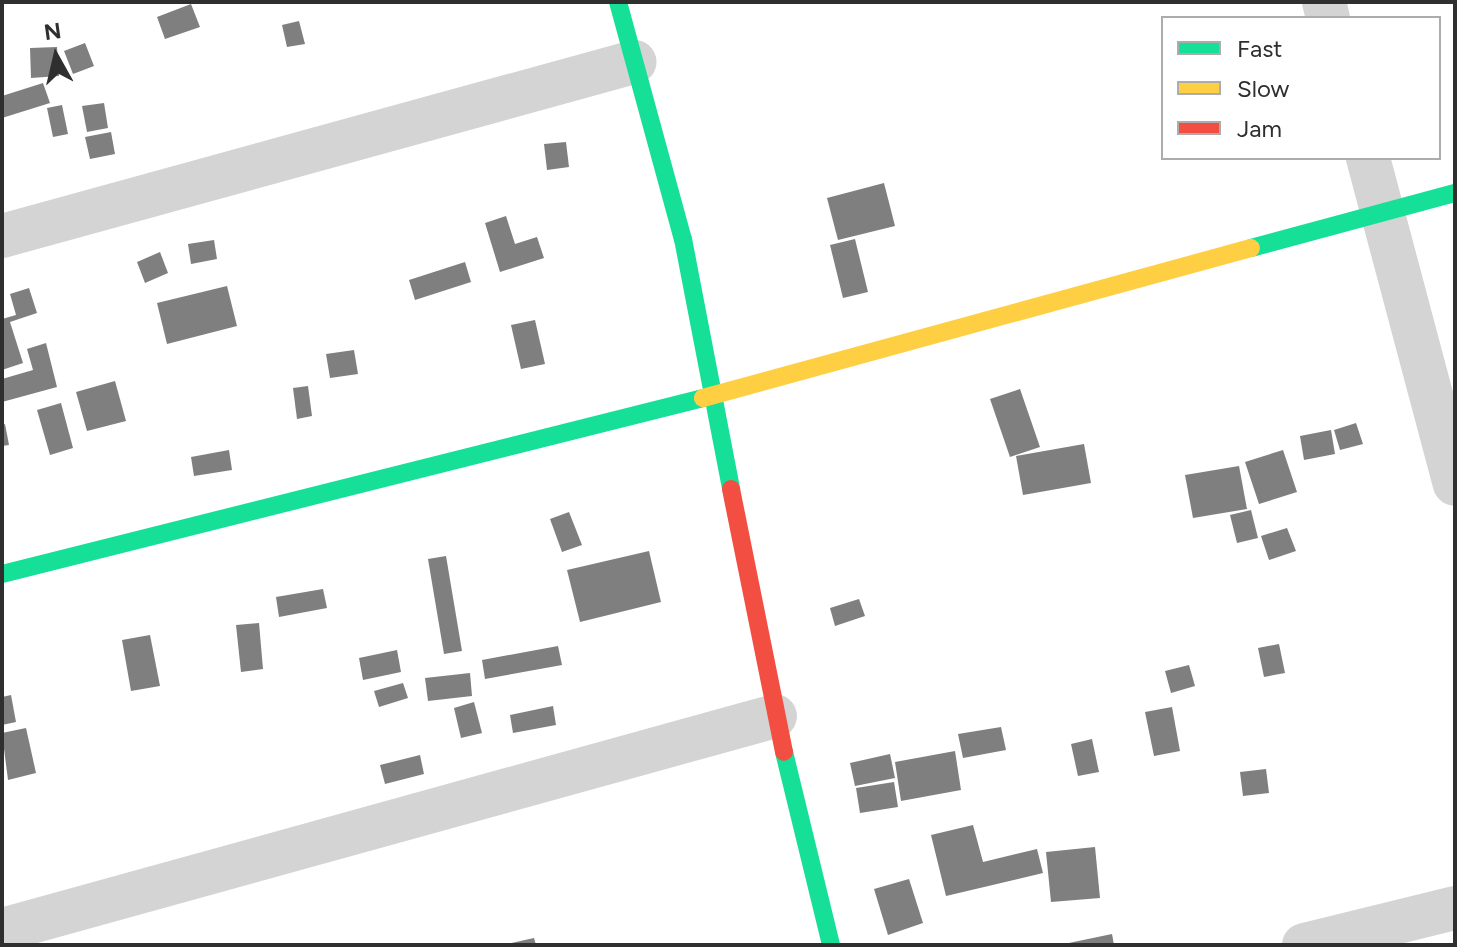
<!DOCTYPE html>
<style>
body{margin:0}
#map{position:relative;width:1457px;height:947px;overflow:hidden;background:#fff;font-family:Figtree,sans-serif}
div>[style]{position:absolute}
.building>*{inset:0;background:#7f7f7f}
.street>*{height:44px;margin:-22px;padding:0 22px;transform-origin:22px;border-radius:22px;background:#d4d4d4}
.fast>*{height:18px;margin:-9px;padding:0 9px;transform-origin:9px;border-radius:9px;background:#16e098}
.slow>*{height:18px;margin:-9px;padding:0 9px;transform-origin:9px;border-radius:9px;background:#ffcf43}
.jam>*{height:18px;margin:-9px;padding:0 9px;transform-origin:9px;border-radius:9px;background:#f24e42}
span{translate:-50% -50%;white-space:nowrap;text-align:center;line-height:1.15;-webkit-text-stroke:8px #fff;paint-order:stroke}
.frame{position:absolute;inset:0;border:4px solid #2f2f2f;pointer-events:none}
.legend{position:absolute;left:1161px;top:16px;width:280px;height:144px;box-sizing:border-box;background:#fff;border:2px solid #acacac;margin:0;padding:10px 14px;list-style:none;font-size:24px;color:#2f2f2f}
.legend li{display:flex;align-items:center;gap:16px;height:40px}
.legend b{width:40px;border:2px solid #acacac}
.north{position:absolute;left:16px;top:16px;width:80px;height:80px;-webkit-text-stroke:6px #fff;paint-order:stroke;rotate:352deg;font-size:22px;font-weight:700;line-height:32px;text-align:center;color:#2f2f2f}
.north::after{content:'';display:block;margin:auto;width:28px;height:36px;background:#2f2f2f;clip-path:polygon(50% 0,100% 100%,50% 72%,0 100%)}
</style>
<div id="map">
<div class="building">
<div style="clip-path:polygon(191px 4px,200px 27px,165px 39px,157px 17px)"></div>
<div style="clip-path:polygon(299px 21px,305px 44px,287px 47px,282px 25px)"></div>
<div style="clip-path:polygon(85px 43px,94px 66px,73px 74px,64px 51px)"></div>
<div style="clip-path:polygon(57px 47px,59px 76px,31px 78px,30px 48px)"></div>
<div style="clip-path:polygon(43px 83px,50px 103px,2px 118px,2px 96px)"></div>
<div style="clip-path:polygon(104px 103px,108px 128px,87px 132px,82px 106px)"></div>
<div style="clip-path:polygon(62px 105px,68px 134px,53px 137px,47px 108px)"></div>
<div style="clip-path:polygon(111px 132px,115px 154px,90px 159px,85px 137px)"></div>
<div style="clip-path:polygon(566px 142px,569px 167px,547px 170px,544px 144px)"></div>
<div style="clip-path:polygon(884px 183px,895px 226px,838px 240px,827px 198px)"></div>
<div style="clip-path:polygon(506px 216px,515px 244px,537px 237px,544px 258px,500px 272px,485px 223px)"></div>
<div style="clip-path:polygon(855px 239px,868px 292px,843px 298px,830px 245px)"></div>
<div style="clip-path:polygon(214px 240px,217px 259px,191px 264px,188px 244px)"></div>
<div style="clip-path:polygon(160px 252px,168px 273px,145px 283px,137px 262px)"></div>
<div style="clip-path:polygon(465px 262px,471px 282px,415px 300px,409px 280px)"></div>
<div style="clip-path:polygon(227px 286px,237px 326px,167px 344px,157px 303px)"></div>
<div style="clip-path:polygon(29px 288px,37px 313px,10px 322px,23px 363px,2px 370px,2px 319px,16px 315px,10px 294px)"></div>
<div style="clip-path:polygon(535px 320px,545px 364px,521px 369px,511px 325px)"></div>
<div style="clip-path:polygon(46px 343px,57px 387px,2px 402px,2px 379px,33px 370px,27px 349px)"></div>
<div style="clip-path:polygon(354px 350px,358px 374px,330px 378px,326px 354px)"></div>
<div style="clip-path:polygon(115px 381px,126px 421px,87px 431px,76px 392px)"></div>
<div style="clip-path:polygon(308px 386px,312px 416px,297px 419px,293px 388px)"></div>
<div style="clip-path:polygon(1020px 389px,1040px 447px,1010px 457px,990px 399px)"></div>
<div style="clip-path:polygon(61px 403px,73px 448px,50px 455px,37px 410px)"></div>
<div style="clip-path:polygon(1356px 423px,1363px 444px,1340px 450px,1334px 430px)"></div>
<div style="clip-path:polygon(5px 424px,9px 445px,2px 446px,2px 425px)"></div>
<div style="clip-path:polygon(1331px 430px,1335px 454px,1304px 460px,1300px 436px)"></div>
<div style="clip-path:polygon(1084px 444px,1091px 483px,1023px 495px,1016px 456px)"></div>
<div style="clip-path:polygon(229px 450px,232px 470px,194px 476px,191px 457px)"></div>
<div style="clip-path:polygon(1283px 450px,1297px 492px,1259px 504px,1245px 462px)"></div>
<div style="clip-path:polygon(1239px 466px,1247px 509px,1193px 518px,1185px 475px)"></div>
<div style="clip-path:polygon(1251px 510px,1258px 538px,1237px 543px,1230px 515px)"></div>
<div style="clip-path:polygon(569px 512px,582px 545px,562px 552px,550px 519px)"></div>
<div style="clip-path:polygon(1287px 528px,1296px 551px,1269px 560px,1261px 536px)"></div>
<div style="clip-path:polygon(649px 551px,661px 602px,580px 622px,567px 570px)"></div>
<div style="clip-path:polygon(446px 556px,462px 651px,444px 654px,428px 559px)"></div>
<div style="clip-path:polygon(323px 589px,327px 608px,279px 617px,276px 597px)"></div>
<div style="clip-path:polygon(859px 599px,865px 616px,835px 626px,830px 608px)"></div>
<div style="clip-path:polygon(259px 623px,263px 669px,241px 672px,236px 625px)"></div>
<div style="clip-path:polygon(150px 635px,160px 686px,131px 691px,122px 640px)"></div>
<div style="clip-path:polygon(1279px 644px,1285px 673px,1264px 677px,1258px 648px)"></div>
<div style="clip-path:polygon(558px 646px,562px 665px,485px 679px,482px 660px)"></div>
<div style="clip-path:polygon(397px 650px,401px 672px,363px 680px,359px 658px)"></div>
<div style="clip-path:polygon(1189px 665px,1195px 686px,1171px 693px,1165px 671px)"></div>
<div style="clip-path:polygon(470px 673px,472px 696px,428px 701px,425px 678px)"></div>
<div style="clip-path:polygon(403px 683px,408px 698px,379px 707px,374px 691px)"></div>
<div style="clip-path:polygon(11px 695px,16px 722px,2px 725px,2px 697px)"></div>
<div style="clip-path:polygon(474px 702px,482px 733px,461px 738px,454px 708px)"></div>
<div style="clip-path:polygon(553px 706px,556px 725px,513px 733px,510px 715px)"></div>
<div style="clip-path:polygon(1172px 707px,1180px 751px,1154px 756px,1145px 712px)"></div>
<div style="clip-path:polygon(1001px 727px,1006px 750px,963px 758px,958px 734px)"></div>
<div style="clip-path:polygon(26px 728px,36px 773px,8px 780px,2px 733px)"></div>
<div style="clip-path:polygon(1092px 739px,1099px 772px,1078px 776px,1071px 744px)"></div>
<div style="clip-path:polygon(955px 751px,961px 790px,901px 801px,895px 762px)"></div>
<div style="clip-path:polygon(890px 754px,895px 778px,855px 786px,850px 763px)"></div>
<div style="clip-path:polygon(420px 755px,424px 774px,385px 784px,380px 765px)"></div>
<div style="clip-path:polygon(1266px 769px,1269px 793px,1243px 796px,1240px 772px)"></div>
<div style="clip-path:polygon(894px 782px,898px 807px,860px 813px,856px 788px)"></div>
<div style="clip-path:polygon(973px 825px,983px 862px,1037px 849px,1043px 873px,946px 896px,931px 835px)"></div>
<div style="clip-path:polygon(1095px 847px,1100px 898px,1051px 902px,1046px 852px)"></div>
<div style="clip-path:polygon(909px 879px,923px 923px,888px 935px,874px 889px)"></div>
<div style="clip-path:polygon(1112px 934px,1114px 945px,1064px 945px,1064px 944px)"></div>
<div style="clip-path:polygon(534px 938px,536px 945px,507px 945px,507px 944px)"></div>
</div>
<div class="street">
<div style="left:1324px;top:2px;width:16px;rotate:76deg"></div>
<div style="left:1368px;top:158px;width:337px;rotate:75.1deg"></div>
<div style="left:2px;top:236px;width:656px;rotate:-15.39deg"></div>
<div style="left:2px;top:930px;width:802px;rotate:-15.47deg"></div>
<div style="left:1304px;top:945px;width:155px;rotate:-13.8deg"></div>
</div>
<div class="fast">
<div style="left:618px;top:2px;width:246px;rotate:74.7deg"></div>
<div style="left:683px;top:239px;width:255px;rotate:79.1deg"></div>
<div style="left:1251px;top:248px;width:211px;rotate:-15.1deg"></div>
<div style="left:2px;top:574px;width:723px;rotate:-14.09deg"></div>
<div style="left:784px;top:752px;width:199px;rotate:76.3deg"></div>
</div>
<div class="slow">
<div style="left:703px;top:398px;width:568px;rotate:-15.31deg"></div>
</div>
<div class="jam">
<div style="left:731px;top:489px;width:268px;rotate:78.6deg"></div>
</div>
<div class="frame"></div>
<ul class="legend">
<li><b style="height:10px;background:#16e098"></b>Fast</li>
<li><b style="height:10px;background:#ffcf43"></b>Slow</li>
<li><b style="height:10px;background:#f24e42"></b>Jam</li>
</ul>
<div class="north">N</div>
</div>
